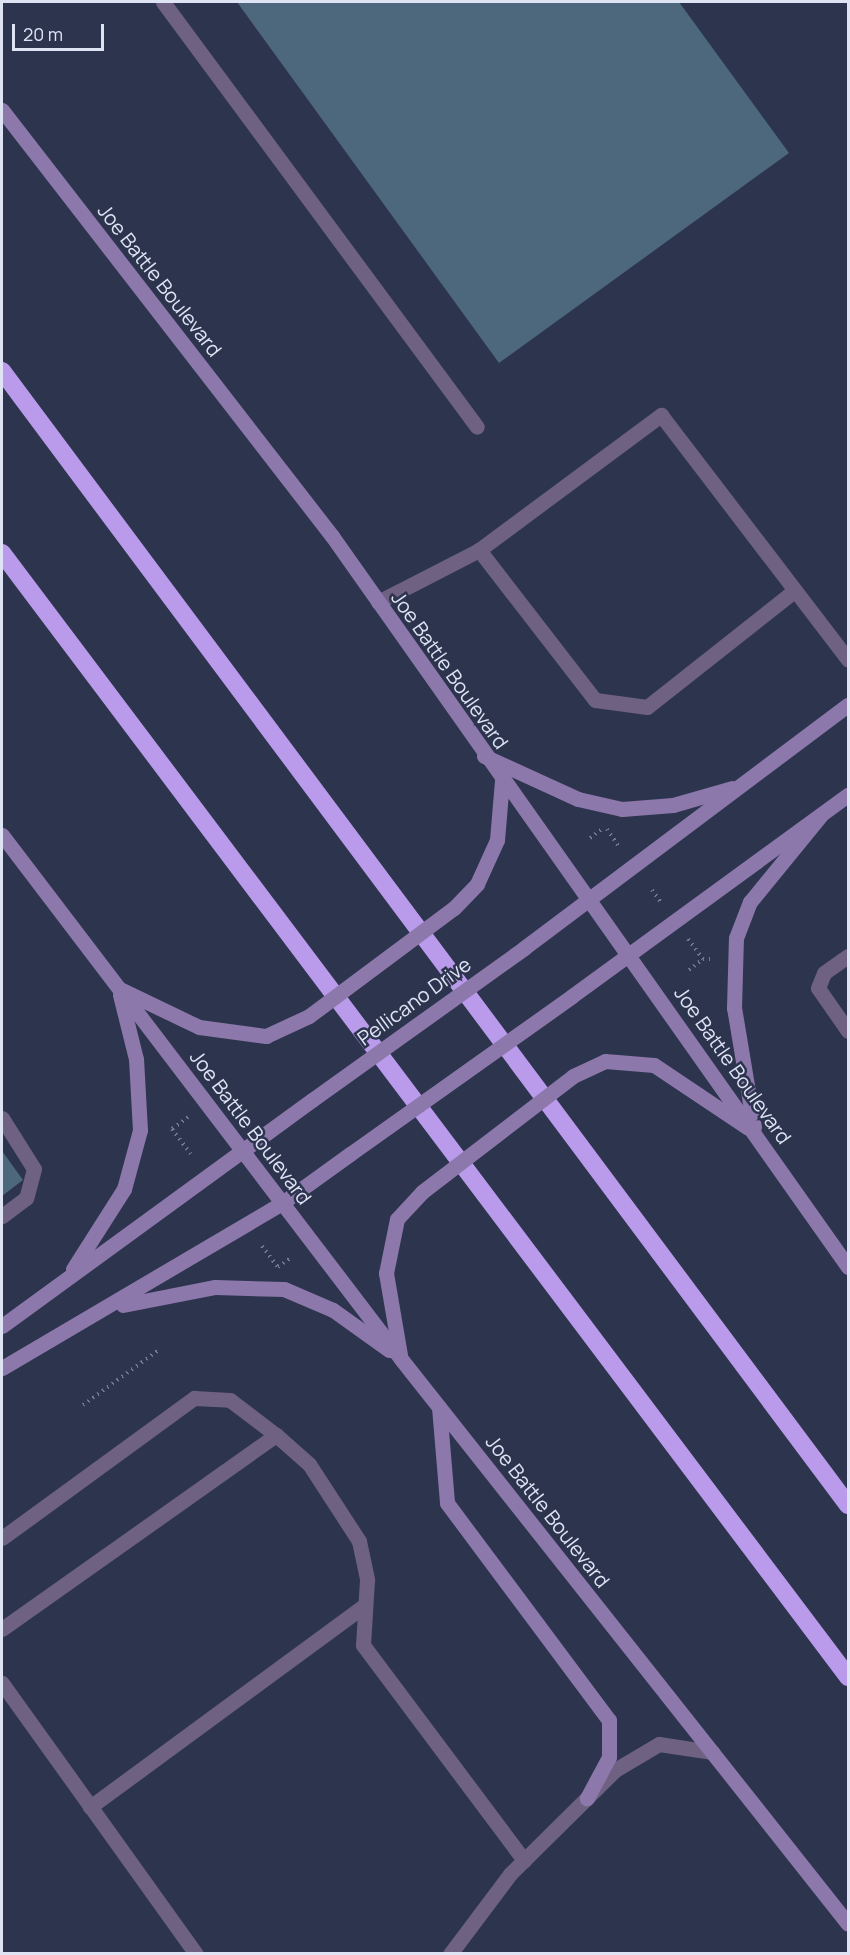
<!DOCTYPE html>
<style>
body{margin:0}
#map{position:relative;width:850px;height:1955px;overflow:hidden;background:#2d344e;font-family:Manrope,sans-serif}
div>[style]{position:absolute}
.building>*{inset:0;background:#4d687d}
.path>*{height:4px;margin-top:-2px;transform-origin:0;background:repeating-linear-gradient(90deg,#747a91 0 1.5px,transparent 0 6px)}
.lane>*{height:15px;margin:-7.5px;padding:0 7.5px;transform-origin:7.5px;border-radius:7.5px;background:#6e6182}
.secondary>*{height:15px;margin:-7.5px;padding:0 7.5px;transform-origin:7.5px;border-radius:7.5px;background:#8d78ac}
.highway>*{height:18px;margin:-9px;padding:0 9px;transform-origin:9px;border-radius:9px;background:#ba9aea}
.secondary-bridge>*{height:15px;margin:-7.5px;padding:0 7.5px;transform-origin:7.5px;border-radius:7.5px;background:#8d78ac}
span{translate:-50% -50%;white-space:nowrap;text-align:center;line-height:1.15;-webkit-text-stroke:5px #2d344e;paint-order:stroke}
.street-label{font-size:20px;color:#dfe4f5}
.frame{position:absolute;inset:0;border:3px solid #dfe4f5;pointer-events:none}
.scale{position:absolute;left:12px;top:24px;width:92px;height:27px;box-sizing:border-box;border:3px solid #dfe4f5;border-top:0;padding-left:8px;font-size:18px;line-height:21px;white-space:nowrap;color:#dfe4f5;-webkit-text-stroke:4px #2d344e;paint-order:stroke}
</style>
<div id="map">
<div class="building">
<div style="clip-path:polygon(237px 2px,679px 2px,789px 153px,499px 363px)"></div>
<div style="clip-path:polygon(2px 1151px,23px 1180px,2px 1196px)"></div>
</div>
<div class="path">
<div style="left:607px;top:829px;width:23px;rotate:56deg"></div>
<div style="left:590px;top:838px;width:15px;rotate:-37deg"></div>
<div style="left:652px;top:890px;width:17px;rotate:54deg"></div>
<div style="left:688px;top:939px;width:25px;rotate:53deg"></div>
<div style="left:689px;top:970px;width:18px;rotate:-38deg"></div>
<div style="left:703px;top:959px;width:12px"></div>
<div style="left:188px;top:1117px;width:20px;rotate:143deg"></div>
<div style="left:172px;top:1129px;width:31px;rotate:53deg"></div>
<div style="left:262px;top:1246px;width:26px;rotate:53deg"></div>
<div style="left:278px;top:1267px;width:17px;rotate:-36deg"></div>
<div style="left:83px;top:1405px;width:95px;rotate:-36deg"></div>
</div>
<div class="lane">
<div style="left:163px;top:2px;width:528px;rotate:53.54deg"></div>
<div style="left:794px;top:591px;width:187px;rotate:141.7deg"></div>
<div style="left:647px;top:707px;width:52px;rotate:-172.3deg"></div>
<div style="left:595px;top:700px;width:190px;rotate:-127.7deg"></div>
<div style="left:479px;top:550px;width:227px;rotate:-36.6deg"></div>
<div style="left:661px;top:415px;width:308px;rotate:52.6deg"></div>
<div style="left:378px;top:602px;width:114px;rotate:-27.2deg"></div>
<div style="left:848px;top:956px;width:29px;rotate:145deg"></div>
<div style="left:824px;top:973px;width:16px;rotate:112deg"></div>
<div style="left:818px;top:988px;width:52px;rotate:55.1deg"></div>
<div style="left:2px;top:1118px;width:60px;rotate:57.9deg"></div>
<div style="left:34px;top:1169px;width:30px;rotate:105deg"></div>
<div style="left:26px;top:1198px;width:30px;rotate:143deg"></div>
<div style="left:2px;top:1538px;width:238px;rotate:-36.1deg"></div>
<div style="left:194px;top:1398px;width:36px;rotate:3deg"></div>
<div style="left:230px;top:1400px;width:58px;rotate:37.3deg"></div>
<div style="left:2px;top:1629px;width:336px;rotate:-35.3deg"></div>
<div style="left:276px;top:1435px;width:44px;rotate:41.3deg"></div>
<div style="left:309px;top:1464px;width:92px;rotate:57deg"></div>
<div style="left:359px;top:1541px;width:40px;rotate:78deg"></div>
<div style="left:367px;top:1580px;width:65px;rotate:93.5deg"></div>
<div style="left:363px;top:1645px;width:269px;rotate:53.2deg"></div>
<div style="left:2px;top:1683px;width:333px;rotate:54.4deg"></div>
<div style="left:90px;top:1807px;width:341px;rotate:-36.3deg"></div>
<div style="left:450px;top:1954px;width:100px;rotate:-53.1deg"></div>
<div style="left:510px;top:1874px;width:148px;rotate:-44.7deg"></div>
<div style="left:615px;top:1770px;width:51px;rotate:-30.6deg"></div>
<div style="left:659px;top:1744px;width:54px;rotate:8.6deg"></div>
</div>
<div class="secondary">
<div style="left:2px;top:110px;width:539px;rotate:52.24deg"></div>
<div style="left:332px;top:536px;width:895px;rotate:54.78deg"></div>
<div style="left:484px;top:756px;width:103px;rotate:24.6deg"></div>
<div style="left:578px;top:799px;width:45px;rotate:12.8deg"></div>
<div style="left:622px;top:809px;width:51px;rotate:-4.5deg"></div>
<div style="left:673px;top:805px;width:61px;rotate:-16.1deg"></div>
<div style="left:2px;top:835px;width:659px;rotate:52.71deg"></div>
<div style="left:401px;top:1359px;width:720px;rotate:51.65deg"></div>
<div style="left:477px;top:884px;width:48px;rotate:-65.6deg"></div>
<div style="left:497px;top:840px;width:59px;rotate:-85.2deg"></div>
<div style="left:524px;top:948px;width:405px;rotate:-36.9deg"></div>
<div style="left:122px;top:990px;width:85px;rotate:25.7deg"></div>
<div style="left:199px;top:1027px;width:68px;rotate:7.7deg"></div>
<div style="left:572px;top:996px;width:341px;rotate:-36.1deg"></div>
<div style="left:605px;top:1061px;width:49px;rotate:4.7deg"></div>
<div style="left:654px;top:1065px;width:113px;rotate:33.8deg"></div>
<div style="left:754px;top:1127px;width:121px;rotate:-99.5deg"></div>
<div style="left:734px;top:1008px;width:70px;rotate:-88.4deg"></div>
<div style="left:736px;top:938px;width:39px;rotate:-69deg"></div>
<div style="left:750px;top:902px;width:112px;rotate:-50.8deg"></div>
<div style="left:397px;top:1219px;width:55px;rotate:101.5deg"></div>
<div style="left:386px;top:1273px;width:83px;rotate:80.3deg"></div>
<div style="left:73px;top:1269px;width:95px;rotate:-57.5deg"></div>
<div style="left:124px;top:1189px;width:61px;rotate:-74.8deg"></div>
<div style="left:140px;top:1130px;width:71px;rotate:-93.2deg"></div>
<div style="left:136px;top:1059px;width:66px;rotate:-104deg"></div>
<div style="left:123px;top:1305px;width:94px;rotate:-11.1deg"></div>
<div style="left:215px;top:1287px;width:69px;rotate:1.7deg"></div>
<div style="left:284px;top:1289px;width:53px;rotate:23.2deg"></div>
<div style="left:333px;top:1310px;width:69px;rotate:35.5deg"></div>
<div style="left:2px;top:1326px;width:384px;rotate:-36.1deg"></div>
<div style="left:2px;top:1368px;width:325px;rotate:-30.5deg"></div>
<div style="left:282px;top:1203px;width:84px;rotate:-35.8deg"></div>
<div style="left:439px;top:1407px;width:96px;rotate:85.2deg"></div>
<div style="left:447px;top:1503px;width:271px;rotate:53.3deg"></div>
<div style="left:609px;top:1720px;width:37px;rotate:90deg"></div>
<div style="left:609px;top:1757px;width:47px;rotate:118.2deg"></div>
</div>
<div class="highway">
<div style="left:2px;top:371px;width:1415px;rotate:53.28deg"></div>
<div style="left:2px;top:553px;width:1407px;rotate:53.03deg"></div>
</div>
<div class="secondary-bridge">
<div style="left:266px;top:1036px;width:47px;rotate:-24.9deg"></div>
<div style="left:309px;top:1016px;width:181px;rotate:-36.7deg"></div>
<div style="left:454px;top:908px;width:33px;rotate:-46deg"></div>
<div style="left:312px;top:1100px;width:261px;rotate:-35.6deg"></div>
<div style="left:350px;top:1154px;width:272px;rotate:-35.4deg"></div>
<div style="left:397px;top:1219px;width:37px;rotate:-47deg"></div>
<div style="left:422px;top:1192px;width:190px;rotate:-37.5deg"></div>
<div style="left:573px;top:1076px;width:35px;rotate:-25deg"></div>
</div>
<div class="street-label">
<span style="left:160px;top:280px;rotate:52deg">Joe Battle Boulevard</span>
<span style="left:450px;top:670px;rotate:55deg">Joe Battle Boulevard</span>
<span style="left:414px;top:1001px;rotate:-36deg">Pellicano Drive</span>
<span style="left:733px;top:1065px;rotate:55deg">Joe Battle Boulevard</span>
<span style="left:251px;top:1127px;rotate:53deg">Joe Battle Boulevard</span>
<span style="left:548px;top:1511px;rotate:52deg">Joe Battle Boulevard</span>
</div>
<div class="frame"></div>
<div class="scale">20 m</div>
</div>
